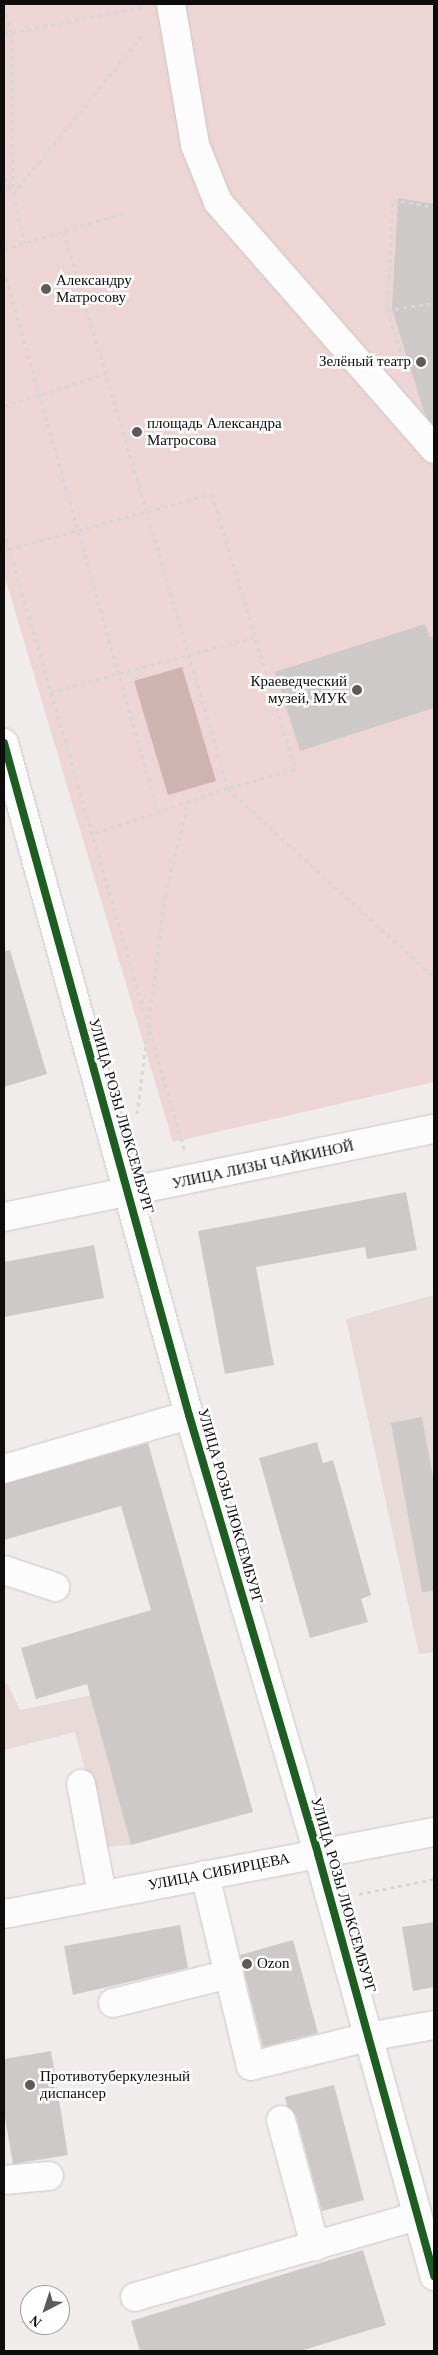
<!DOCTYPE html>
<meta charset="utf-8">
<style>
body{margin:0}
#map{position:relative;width:438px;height:2355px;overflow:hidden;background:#f1ecec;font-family:Georgia,serif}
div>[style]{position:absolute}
.built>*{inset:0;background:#e7dad9}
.green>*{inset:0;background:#ecd5d4}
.water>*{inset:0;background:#cfb3b1}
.building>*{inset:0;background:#cec9c9}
.path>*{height:3px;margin-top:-1.5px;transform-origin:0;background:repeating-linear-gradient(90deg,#d8d7d7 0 4px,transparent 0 8px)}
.roads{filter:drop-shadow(0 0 1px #cac7c7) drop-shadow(0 0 1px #cac7c7)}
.minor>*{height:28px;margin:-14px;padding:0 14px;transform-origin:14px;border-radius:14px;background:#fdfcfc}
.cycleway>*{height:8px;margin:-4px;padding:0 4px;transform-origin:4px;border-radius:4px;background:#1b5e20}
.dots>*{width:14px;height:14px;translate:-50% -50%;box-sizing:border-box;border:2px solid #fff;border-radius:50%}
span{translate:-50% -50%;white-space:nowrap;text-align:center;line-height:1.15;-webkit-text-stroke:5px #fff;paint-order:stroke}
.poi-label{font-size:15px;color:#0f0c0c}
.left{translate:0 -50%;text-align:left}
.right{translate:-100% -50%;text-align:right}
.street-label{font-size:15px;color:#0f0c0c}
.frame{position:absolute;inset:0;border:5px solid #0f0c0c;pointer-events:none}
.north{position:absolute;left:20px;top:2285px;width:50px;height:50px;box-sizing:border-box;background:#fff;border:1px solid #9f9e9e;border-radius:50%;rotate:220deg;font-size:14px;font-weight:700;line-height:20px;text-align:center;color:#0f0c0c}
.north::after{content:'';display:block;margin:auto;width:18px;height:22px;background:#5e5a5a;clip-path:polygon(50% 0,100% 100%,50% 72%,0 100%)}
</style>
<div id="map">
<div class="built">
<div style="clip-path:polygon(434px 1295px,434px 1652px,419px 1654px,346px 1319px)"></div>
<div style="clip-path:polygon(8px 1684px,20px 1710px,92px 1695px,131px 1845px,105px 1847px,75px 1732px,4px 1750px,4px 1685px)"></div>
</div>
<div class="green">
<div style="clip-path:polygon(4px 4px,434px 4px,434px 1082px,173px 1142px,4px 574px)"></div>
</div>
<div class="water">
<div style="clip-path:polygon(182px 667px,216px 781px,168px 795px,134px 681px)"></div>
</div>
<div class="building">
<div style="clip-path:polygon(398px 198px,434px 204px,434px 426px,425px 415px,392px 309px)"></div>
<div style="clip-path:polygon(425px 624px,430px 637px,434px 636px,434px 708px,300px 751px,275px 672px)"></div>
<div style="clip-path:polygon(10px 950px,47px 1074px,4px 1087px,4px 951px)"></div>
<div style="clip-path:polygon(406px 1192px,417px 1250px,367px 1259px,365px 1247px,256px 1267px,274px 1365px,225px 1374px,198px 1231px)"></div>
<div style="clip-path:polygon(94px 1245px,104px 1298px,4px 1317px,4px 1262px)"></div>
<div style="clip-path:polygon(422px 1417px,434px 1483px,434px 1591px,422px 1592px,391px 1423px)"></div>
<div style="clip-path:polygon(317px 1442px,323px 1463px,333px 1460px,371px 1595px,361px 1599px,368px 1622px,310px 1638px,259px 1458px)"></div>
<div style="clip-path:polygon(148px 1443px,253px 1812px,131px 1845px,87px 1684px,36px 1699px,21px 1648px,151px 1610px,121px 1506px,4px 1540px,4px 1484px)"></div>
<div style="clip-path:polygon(434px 1922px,434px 1987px,413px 1991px,402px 1927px)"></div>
<div style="clip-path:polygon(180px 1925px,188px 1968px,73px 1995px,64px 1946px)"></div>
<div style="clip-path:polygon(293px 1940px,318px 2033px,263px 2047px,240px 1955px)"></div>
<div style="clip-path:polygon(51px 2051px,68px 2155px,13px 2164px,4px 2112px,4px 2059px)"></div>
<div style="clip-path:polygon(334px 2085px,364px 2200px,322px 2211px,296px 2116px,287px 2106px,285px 2097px)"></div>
<div style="clip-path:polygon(363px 2250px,386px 2325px,300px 2351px,140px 2351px,131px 2321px)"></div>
</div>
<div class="path">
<div style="left:4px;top:6px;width:27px;rotate:75deg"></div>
<div style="left:11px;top:32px;width:162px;rotate:89.3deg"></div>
<div style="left:13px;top:194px;width:50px;rotate:76.2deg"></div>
<div style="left:4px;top:34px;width:142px;rotate:-11deg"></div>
<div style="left:4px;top:178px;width:18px;rotate:61deg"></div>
<div style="left:13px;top:194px;width:209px;rotate:-50.8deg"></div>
<div style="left:64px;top:232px;width:580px;rotate:73.57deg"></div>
<div style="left:228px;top:788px;width:144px;rotate:161.3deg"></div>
<div style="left:4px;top:249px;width:128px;rotate:-16.7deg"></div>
<div style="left:4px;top:270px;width:563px;rotate:74.14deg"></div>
<div style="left:387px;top:310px;width:48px;rotate:-8.5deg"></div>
<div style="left:408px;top:374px;width:67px;rotate:-108.2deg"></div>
<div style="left:387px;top:310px;width:110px;rotate:-86.9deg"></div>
<div style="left:393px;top:200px;width:42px;rotate:9.7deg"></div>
<div style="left:4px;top:406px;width:106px;rotate:-17.6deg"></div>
<div style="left:4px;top:531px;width:647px;rotate:73.75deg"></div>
<div style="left:9px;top:549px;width:210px;rotate:-15.2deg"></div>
<div style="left:212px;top:494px;width:287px;rotate:73.2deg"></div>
<div style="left:295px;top:769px;width:70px;rotate:164.2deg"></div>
<div style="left:50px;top:692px;width:212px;rotate:-15deg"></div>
<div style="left:228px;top:789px;width:279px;rotate:42.4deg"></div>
<div style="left:137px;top:1114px;width:221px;rotate:-82.7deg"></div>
<div style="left:165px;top:895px;width:95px;rotate:-76deg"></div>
<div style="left:359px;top:1894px;width:76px;rotate:-11.3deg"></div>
</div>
<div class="roads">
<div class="minor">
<div style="left:171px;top:4px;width:143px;rotate:80.3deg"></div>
<div style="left:195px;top:145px;width:61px;rotate:68deg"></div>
<div style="left:218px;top:202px;width:328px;rotate:48.8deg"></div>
<div style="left:4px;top:743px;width:697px;rotate:74.61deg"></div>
<div style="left:189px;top:1415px;width:458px;rotate:73.6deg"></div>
<div style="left:318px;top:1854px;width:438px;rotate:74.6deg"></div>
<div style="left:4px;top:1217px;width:439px;rotate:-11.6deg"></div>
<div style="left:4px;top:1469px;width:193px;rotate:-16.3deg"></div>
<div style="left:4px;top:1570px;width:54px;rotate:18.4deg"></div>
<div style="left:81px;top:1784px;width:112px;rotate:79.2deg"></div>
<div style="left:205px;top:1875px;width:196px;rotate:76.5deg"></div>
<div style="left:251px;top:2066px;width:121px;rotate:-13.9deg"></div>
<div style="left:368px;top:2037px;width:67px;rotate:-10.3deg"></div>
<div style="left:4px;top:1914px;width:438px;rotate:-10.8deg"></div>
<div style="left:113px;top:2003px;width:120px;rotate:-14deg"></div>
<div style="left:281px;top:2120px;width:131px;rotate:74.9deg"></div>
<div style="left:4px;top:2180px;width:45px;rotate:-5.1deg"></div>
<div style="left:135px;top:2297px;width:294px;rotate:-16deg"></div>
</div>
</div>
<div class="cycleway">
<div style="left:4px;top:743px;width:697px;rotate:74.61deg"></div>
<div style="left:189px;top:1415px;width:458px;rotate:73.6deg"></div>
<div style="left:318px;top:1854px;width:438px;rotate:74.6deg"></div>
</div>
<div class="dots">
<div style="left:46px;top:289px;background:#5e5a5a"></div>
<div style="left:421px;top:362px;background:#5e5a5a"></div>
<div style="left:137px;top:432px;background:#5e5a5a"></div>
<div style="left:357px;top:690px;background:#5e5a5a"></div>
<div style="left:247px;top:1964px;background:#5e5a5a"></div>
<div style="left:30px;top:2085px;background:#5e5a5a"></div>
</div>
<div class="poi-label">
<span class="left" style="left:56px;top:289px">Александру<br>Матросову</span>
<span class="right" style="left:411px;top:362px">Зелёный театр</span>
<span class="left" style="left:147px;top:432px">площадь Александра<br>Матросова</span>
<span class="right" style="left:347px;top:690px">Краеведческий<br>музей, МУК</span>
<span class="left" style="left:257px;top:1964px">Ozon</span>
<span class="left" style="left:40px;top:2085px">Противотуберкулезный<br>диспансер</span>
</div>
<div class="street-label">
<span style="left:121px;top:1116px;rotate:74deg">УЛИЦА РОЗЫ ЛЮКСЕМБУРГ</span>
<span style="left:263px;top:1165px;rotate:-12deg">УЛИЦА ЛИЗЫ ЧАЙКИНОЙ</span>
<span style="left:230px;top:1506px;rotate:74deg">УЛИЦА РОЗЫ ЛЮКСЕМБУРГ</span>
<span style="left:219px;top:1872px;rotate:-11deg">УЛИЦА СИБИРЦЕВА</span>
<span style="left:343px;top:1895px;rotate:74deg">УЛИЦА РОЗЫ ЛЮКСЕМБУРГ</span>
</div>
<div class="frame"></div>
<div class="north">N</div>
</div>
